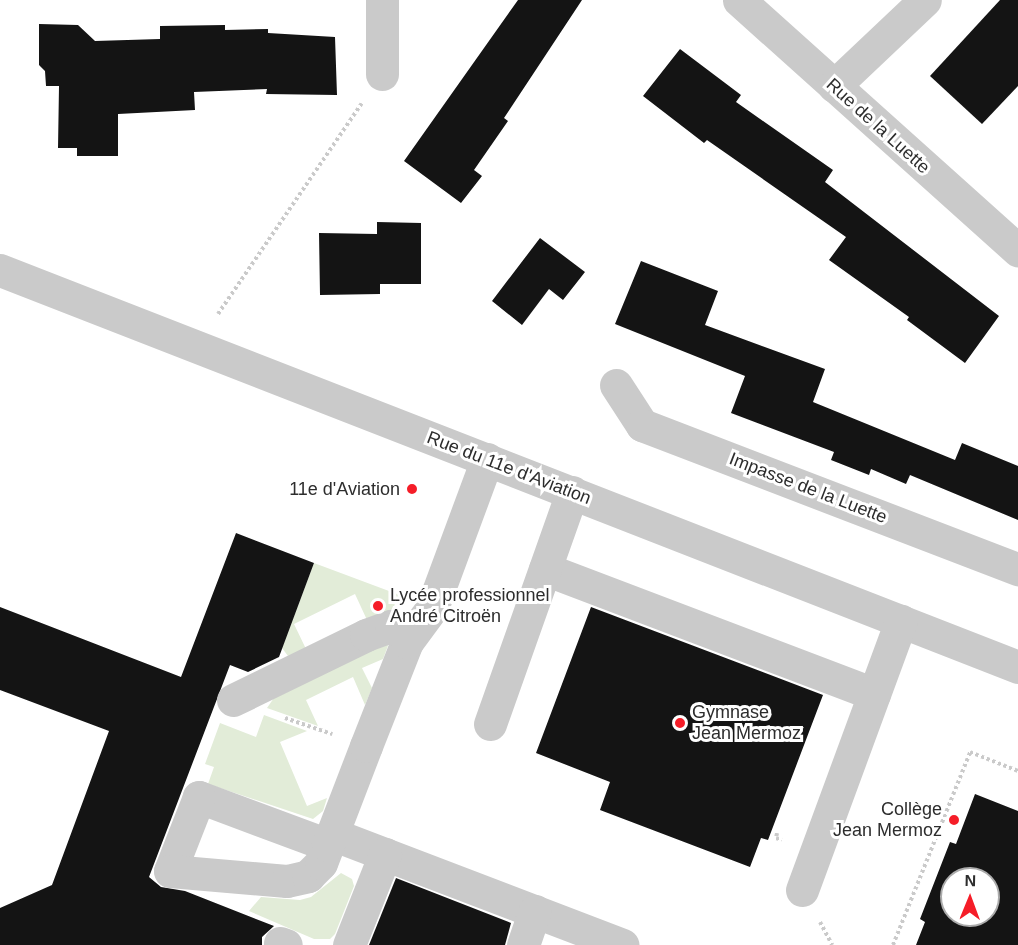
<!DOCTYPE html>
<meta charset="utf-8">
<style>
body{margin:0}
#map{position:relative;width:1018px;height:945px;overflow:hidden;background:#fff;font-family:Arial,sans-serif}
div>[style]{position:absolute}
.green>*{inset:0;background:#e2ecd8}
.building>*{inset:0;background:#141414}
.path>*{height:4px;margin-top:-2px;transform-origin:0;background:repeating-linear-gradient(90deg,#cacaca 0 3px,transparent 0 6px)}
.minor>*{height:33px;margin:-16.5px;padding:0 16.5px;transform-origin:16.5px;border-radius:16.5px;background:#cacaca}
.dots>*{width:16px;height:16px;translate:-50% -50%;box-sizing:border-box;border:3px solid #fff;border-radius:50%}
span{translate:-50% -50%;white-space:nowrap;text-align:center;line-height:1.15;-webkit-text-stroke:6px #fff;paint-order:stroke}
.street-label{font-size:18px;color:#2d2d2d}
.poi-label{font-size:18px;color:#2d2d2d}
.right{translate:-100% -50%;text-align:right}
.left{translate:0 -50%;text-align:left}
.north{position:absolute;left:940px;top:867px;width:60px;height:60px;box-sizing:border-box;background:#fff;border:2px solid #ababab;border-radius:50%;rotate:1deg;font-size:16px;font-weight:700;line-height:24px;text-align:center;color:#2d2d2d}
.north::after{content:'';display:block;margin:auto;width:21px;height:27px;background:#f51d28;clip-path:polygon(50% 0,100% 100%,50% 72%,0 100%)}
</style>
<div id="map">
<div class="green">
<div style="clip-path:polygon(314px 563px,405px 597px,388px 613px,367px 620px,355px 594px,294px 624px,306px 649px,288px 656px,282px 648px)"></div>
<div style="clip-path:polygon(389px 643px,383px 659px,362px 668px,372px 688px,365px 705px,353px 677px,306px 700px,318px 726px,267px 708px,278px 692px)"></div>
<div style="clip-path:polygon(264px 715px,307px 731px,280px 742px,307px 806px,327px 798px,323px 811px,313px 819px,208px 784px,214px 767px,205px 764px,220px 723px,256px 737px)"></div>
<div style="clip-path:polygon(341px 873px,352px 879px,354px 886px,335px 934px,330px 939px,314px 939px,249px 911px,261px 897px,300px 900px,311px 897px)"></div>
</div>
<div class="building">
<div style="clip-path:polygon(518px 0,582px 0,504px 118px,508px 121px,474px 170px,482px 176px,461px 203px,404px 161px)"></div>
<div style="clip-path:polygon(1000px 0,1018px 0,1018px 86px,982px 124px,930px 76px)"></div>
<div style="clip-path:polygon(39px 24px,78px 25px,95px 41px,160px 39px,160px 26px,225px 25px,225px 30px,268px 29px,268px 33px,335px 37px,337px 95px,266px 94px,267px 89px,194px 92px,195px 110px,118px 114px,118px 156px,77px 156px,77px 148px,58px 148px,59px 86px,46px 86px,45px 71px,39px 65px)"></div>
<div style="clip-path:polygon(680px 49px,741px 95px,736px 102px,833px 170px,825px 182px,999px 316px,965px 363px,907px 320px,909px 317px,829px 260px,846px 237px,707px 140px,704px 143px,643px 96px)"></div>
<div style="clip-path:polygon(377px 222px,421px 223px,421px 284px,380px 284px,380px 294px,320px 295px,319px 233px,377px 234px)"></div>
<div style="clip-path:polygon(540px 238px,585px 272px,563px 300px,549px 289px,522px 325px,492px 301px)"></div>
<div style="clip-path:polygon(641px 261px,718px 291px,705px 325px,825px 369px,813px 402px,955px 460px,962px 443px,1018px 466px,1018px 520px,910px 475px,906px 484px,871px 469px,869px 475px,831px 460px,834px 452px,731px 413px,745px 376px,615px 324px)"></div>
<div style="clip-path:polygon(236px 533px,314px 563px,279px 657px,248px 672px,230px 665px,149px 877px,161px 887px,185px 891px,274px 926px,262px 937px,262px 945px,0 945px,0 908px,52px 885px,109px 731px,0 690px,0 607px,181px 677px)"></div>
<div style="clip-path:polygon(591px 607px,823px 695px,768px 840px,761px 838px,750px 867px,600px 810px,610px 782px,536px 753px)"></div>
<div style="clip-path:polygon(evenodd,975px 794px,1018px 811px,1018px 945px,916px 945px,925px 922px,920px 919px,950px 842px,956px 844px,975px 794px,952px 879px,988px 879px,988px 915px,952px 915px,952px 879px)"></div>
<div style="clip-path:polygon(396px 878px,511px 923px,505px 945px,369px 945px)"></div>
</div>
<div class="path">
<div style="left:218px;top:314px;width:255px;rotate:-55.7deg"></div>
<div style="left:285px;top:718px;width:50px;rotate:18.8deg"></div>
<div style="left:777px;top:833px;width:5px;rotate:101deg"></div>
<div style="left:776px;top:838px;width:6px;rotate:18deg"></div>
<div style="left:820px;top:922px;width:26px;rotate:62deg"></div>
<div style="left:893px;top:945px;width:208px;rotate:-68.2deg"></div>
<div style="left:970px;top:752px;width:52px;rotate:21.6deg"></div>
</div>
<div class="minor">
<div style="left:382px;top:0;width:74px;rotate:90deg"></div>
<div style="left:739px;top:0;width:375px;rotate:41.9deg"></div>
<div style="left:834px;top:86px;width:125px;rotate:-43.4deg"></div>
<div style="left:0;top:270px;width:1093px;rotate:21.3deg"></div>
<div style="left:616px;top:385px;width:48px;rotate:57deg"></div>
<div style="left:642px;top:425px;width:403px;rotate:21deg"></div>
<div style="left:545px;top:569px;width:352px;rotate:20.8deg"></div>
<div style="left:233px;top:700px;width:148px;rotate:-26deg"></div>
<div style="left:366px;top:635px;width:27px;rotate:-20deg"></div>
<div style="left:391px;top:626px;width:27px"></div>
<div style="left:490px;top:724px;width:246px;rotate:-70.5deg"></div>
<div style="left:332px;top:834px;width:311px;rotate:20.9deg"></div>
<div style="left:328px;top:845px;width:138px;rotate:-159.6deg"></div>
<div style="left:199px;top:797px;width:79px;rotate:111.4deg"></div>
<div style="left:170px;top:871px;width:117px;rotate:4.9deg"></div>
<div style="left:287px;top:881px;width:22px;rotate:-13deg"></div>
<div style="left:308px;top:876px;width:18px;rotate:-45deg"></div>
<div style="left:321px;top:863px;width:19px;rotate:-69deg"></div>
<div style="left:328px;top:845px;width:106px;rotate:-69deg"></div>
<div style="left:366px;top:746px;width:112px;rotate:-68.5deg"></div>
<div style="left:407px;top:642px;width:42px;rotate:-53.7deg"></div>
<div style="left:432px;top:608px;width:159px;rotate:-69.7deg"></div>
<div style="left:802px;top:890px;width:287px;rotate:-69.8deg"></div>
<div style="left:280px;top:943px;width:6px;rotate:18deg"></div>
<div style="left:349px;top:945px;width:98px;rotate:-68.4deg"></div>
<div style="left:523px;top:945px;width:36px;rotate:-71deg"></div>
</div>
<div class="dots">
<div style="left:412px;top:489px;background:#f51d28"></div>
<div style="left:378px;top:606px;background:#f51d28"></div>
<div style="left:680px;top:723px;background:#f51d28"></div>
<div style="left:954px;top:820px;background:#f51d28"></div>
</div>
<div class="street-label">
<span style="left:878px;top:126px;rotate:42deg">Rue de la Luette</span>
<span style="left:509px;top:468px;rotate:21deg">Rue du 11e d'Aviation</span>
<span style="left:808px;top:488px;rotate:21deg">Impasse de la Luette</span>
</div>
<div class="poi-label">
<span class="right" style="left:400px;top:489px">11e d'Aviation</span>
<span class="left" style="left:390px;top:606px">Lycée professionnel<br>André Citroën</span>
<span class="left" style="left:692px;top:723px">Gymnase<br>Jean Mermoz</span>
<span class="right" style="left:942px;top:820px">Collège<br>Jean Mermoz</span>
</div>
<div class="north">N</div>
</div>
